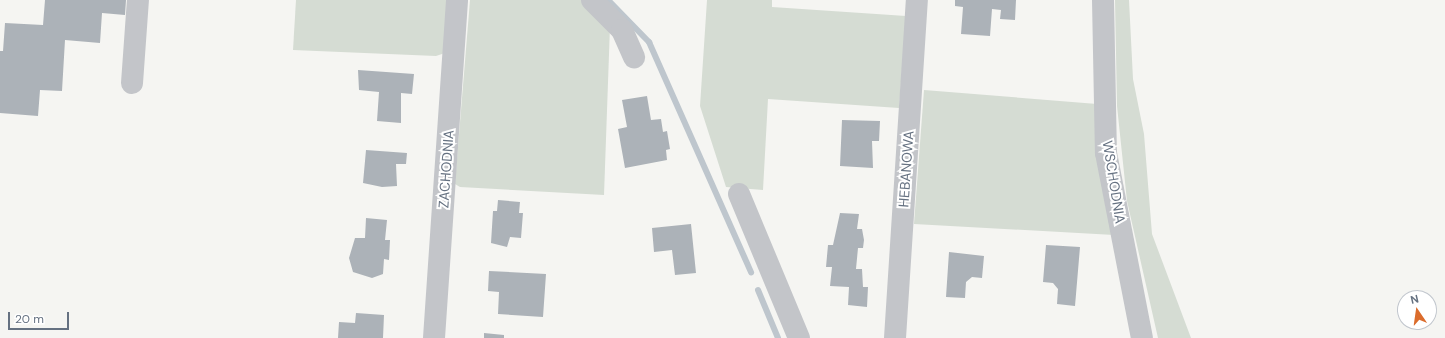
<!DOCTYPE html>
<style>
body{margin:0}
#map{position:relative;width:1445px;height:338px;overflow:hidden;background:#f5f5f2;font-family:"DM Sans",sans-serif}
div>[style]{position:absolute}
.green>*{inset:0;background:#d5dcd3}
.stream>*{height:6px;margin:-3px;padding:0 3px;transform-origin:3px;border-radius:3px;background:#bec6cd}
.building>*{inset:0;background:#acb2b8}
.minor>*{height:22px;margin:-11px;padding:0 11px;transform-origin:11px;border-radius:11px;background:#c3c5c9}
span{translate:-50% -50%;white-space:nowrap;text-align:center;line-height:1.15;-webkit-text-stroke:4px #fff;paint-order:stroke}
.street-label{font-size:14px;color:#657181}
.north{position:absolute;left:1397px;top:290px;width:40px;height:40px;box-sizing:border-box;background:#fff;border:1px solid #c1c6cd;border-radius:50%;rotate:347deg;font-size:11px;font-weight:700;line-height:16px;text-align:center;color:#657181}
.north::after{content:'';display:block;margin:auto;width:14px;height:18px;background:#db6c2c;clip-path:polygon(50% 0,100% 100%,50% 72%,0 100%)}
.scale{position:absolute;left:8px;top:312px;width:61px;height:18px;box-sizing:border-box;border:2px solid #657181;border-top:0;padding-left:5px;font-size:12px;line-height:14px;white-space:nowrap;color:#657181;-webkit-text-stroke:3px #fff;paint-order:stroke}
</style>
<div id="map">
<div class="green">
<div style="clip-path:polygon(296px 0,451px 0,448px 52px,436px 56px,293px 50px)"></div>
<div style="clip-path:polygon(470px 0,584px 0,610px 26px,604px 195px,460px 187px,455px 184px)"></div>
<div style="clip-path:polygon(707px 0,772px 0,772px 7px,906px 16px,899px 108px,768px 99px,763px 190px,726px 187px,700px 106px)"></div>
<div style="clip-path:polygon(1115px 0,1129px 0,1133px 79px,1144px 134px,1152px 234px,1191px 338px,1158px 338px,1127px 201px,1117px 106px)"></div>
<div style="clip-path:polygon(924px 90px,1097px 104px,1114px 235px,914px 224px)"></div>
</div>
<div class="stream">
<div style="left:608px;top:0;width:59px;rotate:45.7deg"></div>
<div style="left:649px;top:42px;width:252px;rotate:66.1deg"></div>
<div style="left:758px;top:290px;width:52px;rotate:67.4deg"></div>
</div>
<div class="building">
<div style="clip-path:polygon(45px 0,126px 0,125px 15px,102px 13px,100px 43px,65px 40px,62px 91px,40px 90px,38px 116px,0 113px,0 51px,3px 51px,5px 23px,43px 25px)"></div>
<div style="clip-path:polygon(955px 0,1016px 0,1015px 20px,1000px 19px,1001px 10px,992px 9px,990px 36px,961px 34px,963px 7px,955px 6px)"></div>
<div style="clip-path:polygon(358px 70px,414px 74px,412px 94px,401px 93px,401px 123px,377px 121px,379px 92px,359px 90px)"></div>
<div style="clip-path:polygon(647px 96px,651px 120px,661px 119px,663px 132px,667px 131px,670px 149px,666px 150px,667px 160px,625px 168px,618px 129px,627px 127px,622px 100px)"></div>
<div style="clip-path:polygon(842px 120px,880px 121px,879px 141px,872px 141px,873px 168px,840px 166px)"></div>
<div style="clip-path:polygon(366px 150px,407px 153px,406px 164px,396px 164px,397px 186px,382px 187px,363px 183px)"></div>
<div style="clip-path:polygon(498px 200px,520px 202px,519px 213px,523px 213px,521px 238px,510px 237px,507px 247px,491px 243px,493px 211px,497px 211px)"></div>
<div style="clip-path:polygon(840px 213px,859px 214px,857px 229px,862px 229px,864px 240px,863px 248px,858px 248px,856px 269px,862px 269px,863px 287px,868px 287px,867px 307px,848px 305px,849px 287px,830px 286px,832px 267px,826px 267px,828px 245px,833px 245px)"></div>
<div style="clip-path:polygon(366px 218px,387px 220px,385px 240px,390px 240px,389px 260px,384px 259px,383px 274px,372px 278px,353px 272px,349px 258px,355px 238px,365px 238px)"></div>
<div style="clip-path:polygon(691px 224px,696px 273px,675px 275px,672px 250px,654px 252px,652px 228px)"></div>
<div style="clip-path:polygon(1046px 245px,1080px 247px,1075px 306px,1057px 304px,1058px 289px,1053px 283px,1043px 282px)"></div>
<div style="clip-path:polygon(949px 252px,984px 256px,982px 278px,972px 277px,966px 282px,965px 298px,946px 297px)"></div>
<div style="clip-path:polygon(489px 271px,546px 274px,543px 317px,498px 314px,499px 292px,488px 291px)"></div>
<div style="clip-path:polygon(356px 313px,384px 315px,383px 338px,338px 338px,339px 322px,355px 323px)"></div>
<div style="clip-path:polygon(484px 333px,504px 335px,504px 338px,484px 338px)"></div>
</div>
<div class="minor">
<div style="left:592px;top:0;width:42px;rotate:45deg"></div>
<div style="left:622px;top:30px;width:30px;rotate:66deg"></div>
<div style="left:1103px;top:0;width:153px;rotate:88.9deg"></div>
<div style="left:1106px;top:153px;width:188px;rotate:79deg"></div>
<div style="left:132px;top:83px;width:83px;rotate:-85.9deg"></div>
<div style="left:739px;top:194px;width:156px;rotate:67.4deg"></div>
<div style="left:434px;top:338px;width:339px;rotate:-86.1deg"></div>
<div style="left:895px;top:338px;width:339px;rotate:-86.3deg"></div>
</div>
<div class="street-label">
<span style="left:446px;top:169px;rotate:-86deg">ZACHODNIA</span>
<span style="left:906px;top:169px;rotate:-86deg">HEBANOWA</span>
<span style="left:1114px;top:182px;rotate:81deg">WSCHODNIA</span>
</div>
<div class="north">N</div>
<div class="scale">20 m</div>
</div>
